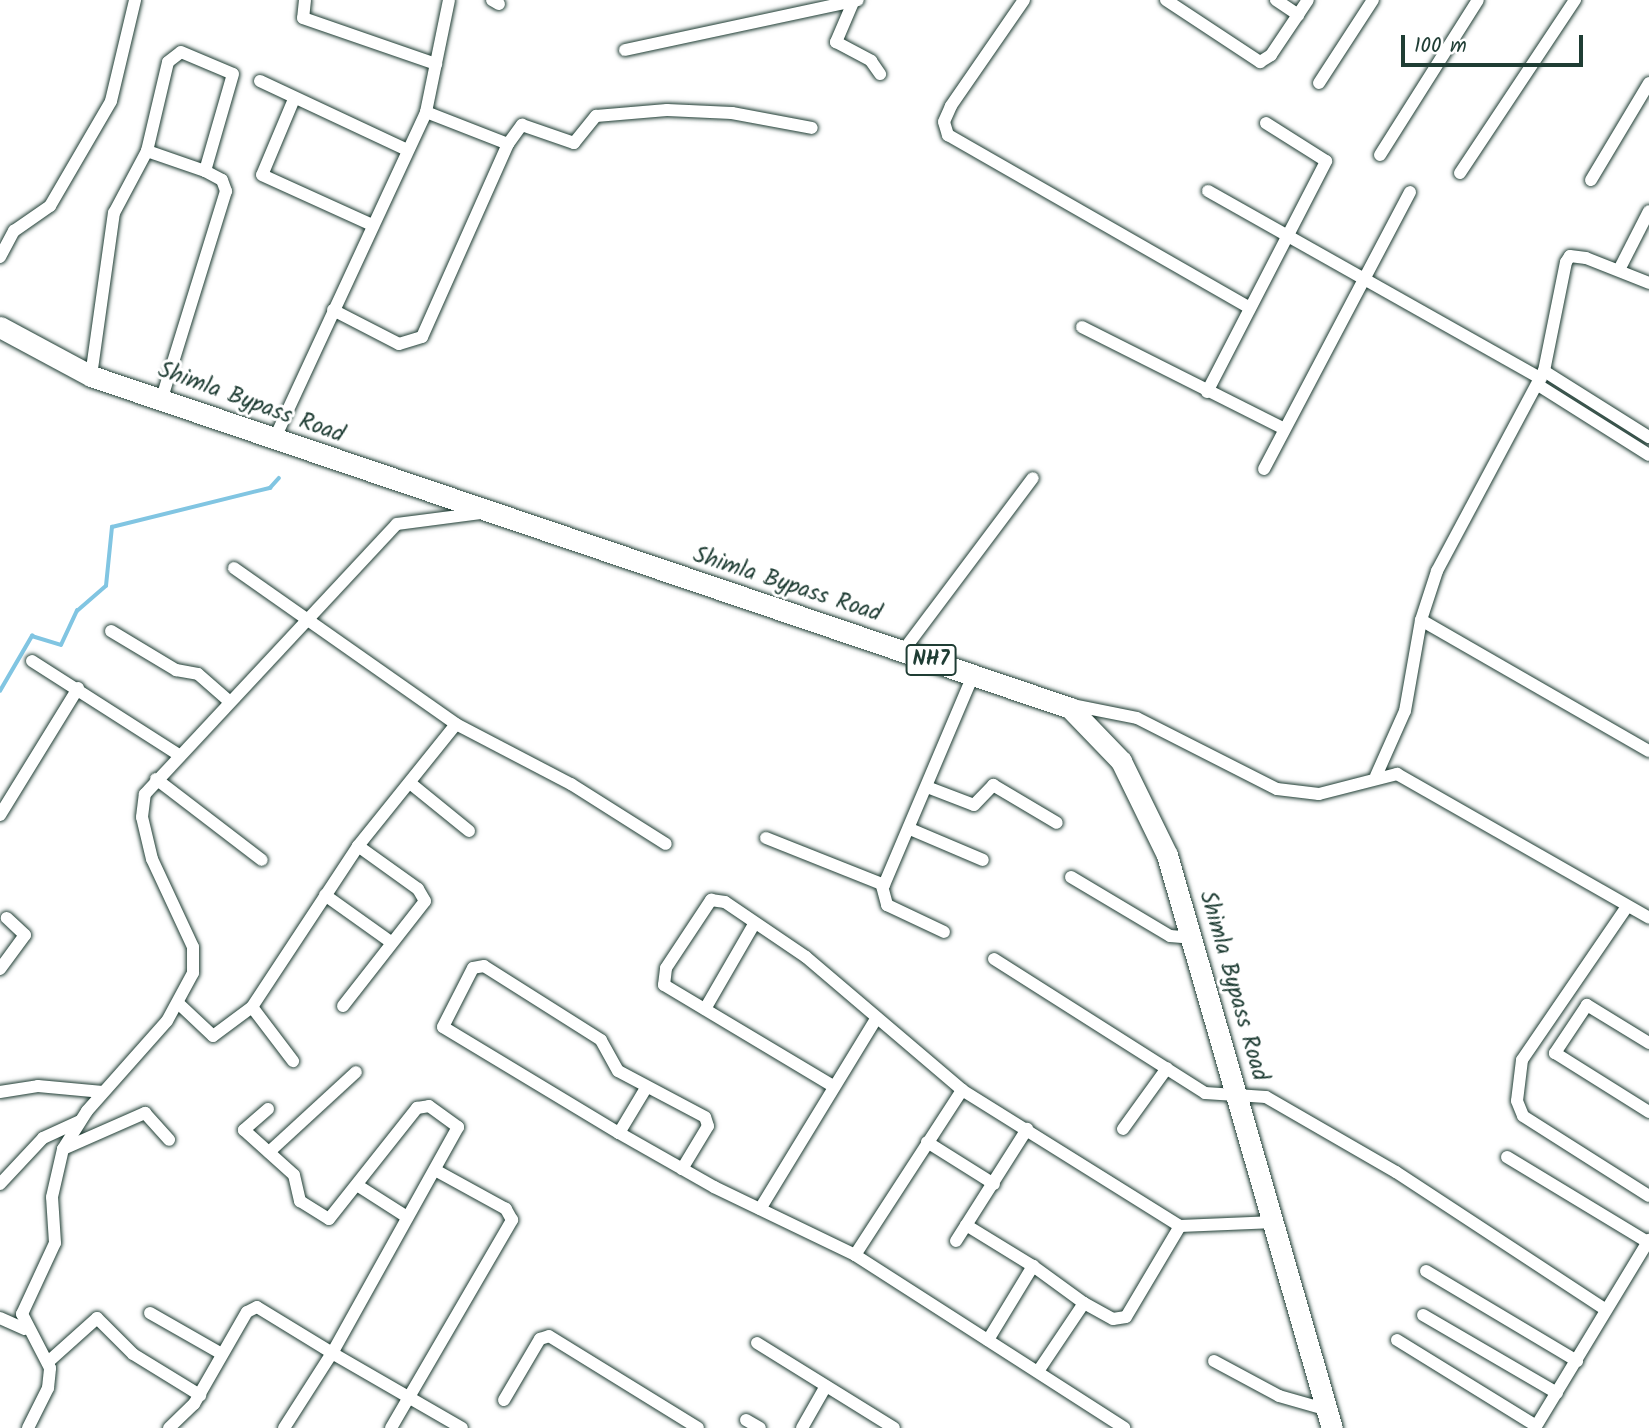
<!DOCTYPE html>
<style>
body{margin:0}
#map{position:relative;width:1649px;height:1428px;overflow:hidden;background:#fff;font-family:Kalam,sans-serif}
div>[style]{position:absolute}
.stream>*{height:3.5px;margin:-1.75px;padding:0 1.75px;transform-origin:1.75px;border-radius:1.75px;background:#81c5e2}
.roads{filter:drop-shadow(0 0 2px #1f3d34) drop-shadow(0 0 2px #1f3d34)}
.street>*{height:12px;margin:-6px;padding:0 6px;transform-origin:6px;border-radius:6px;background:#fff}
.highway>*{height:21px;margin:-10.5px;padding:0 10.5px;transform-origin:10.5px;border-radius:10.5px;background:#fff}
span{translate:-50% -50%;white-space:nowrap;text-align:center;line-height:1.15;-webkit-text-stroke:6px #fff;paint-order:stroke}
.shield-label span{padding:2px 5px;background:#fff;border:2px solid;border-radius:5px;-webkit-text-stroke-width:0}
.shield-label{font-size:21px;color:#1f3d34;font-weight:700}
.street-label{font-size:23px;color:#1f3d34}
.scale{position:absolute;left:1401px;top:35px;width:182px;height:32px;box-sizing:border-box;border:4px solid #1f3d34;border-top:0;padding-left:9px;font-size:21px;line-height:24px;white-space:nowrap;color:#1f3d34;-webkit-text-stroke:5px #fff;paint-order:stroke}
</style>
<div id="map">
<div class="stream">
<div style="left:0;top:691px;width:64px;rotate:-59.8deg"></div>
<div style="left:32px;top:636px;width:30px;rotate:17deg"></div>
<div style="left:61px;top:645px;width:38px;rotate:-65deg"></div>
<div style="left:77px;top:611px;width:38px;rotate:-41deg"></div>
<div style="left:106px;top:586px;width:59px;rotate:-84.2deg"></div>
<div style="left:112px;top:527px;width:163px;rotate:-13.9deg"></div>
<div style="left:270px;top:488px;width:13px;rotate:-48deg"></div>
</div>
<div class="roads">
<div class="street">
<div style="left:305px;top:0;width:18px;rotate:96deg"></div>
<div style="left:303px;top:18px;width:141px;rotate:19.1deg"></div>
<div style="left:492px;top:0;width:8px;rotate:30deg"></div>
<div style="left:854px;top:0;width:46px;rotate:113.2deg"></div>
<div style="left:836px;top:42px;width:40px;rotate:28deg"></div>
<div style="left:871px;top:61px;width:16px;rotate:55deg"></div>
<div style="left:1024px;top:0;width:129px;rotate:124.6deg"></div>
<div style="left:951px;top:106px;width:17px;rotate:114deg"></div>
<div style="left:944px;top:122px;width:14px;rotate:73deg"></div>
<div style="left:948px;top:135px;width:346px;rotate:29.8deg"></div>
<div style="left:1166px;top:0;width:113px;rotate:33.4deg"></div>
<div style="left:1260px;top:62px;width:13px;rotate:-32deg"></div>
<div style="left:1271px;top:55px;width:66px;rotate:-56.1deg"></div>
<div style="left:1276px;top:0;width:27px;rotate:34deg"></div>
<div style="left:625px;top:50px;width:238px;rotate:-12.1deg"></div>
<div style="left:260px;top:81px;width:162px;rotate:25.1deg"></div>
<div style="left:1319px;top:83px;width:99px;rotate:-57deg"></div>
<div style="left:294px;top:99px;width:82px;rotate:112.8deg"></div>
<div style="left:262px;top:175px;width:121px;rotate:24.4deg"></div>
<div style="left:508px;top:144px;width:24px;rotate:-54deg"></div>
<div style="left:522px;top:125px;width:55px;rotate:19.1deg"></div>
<div style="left:574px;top:143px;width:35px;rotate:-51deg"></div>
<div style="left:596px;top:116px;width:71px;rotate:-4.8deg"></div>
<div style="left:667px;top:110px;width:65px;rotate:2.6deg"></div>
<div style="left:732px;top:113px;width:81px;rotate:10.6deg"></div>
<div style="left:147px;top:151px;width:61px;rotate:19deg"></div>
<div style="left:1380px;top:155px;width:183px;rotate:-57.7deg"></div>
<div style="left:1460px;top:173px;width:208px;rotate:-56.4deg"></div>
<div style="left:1591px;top:180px;width:113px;rotate:-59.1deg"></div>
<div style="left:1208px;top:191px;width:382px;rotate:29.4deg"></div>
<div style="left:0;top:257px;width:30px;rotate:-62deg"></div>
<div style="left:14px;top:231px;width:44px;rotate:-34.8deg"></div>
<div style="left:50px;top:206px;width:121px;rotate:-59.8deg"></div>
<div style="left:111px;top:101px;width:104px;rotate:-76.6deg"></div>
<div style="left:1619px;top:270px;width:66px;rotate:-63deg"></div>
<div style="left:333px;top:310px;width:74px;rotate:27.3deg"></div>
<div style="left:399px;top:344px;width:24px;rotate:-17deg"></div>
<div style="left:422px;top:337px;width:211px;rotate:-66deg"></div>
<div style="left:508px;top:144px;width:88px;rotate:-158.7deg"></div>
<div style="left:1082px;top:327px;width:225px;rotate:26.7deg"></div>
<div style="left:1544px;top:371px;width:124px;rotate:32.2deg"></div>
<div style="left:91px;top:376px;width:165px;rotate:-82deg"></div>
<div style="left:114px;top:213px;width:70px;rotate:-62deg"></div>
<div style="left:147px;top:151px;width:91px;rotate:-76.7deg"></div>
<div style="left:168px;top:62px;width:16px;rotate:-38deg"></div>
<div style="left:181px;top:52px;width:56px;rotate:22.9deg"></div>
<div style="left:233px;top:74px;width:101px;rotate:106.1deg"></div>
<div style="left:205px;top:171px;width:19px;rotate:28deg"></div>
<div style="left:222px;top:180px;width:12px;rotate:70deg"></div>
<div style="left:226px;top:191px;width:217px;rotate:107.2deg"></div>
<div style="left:1538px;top:385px;width:131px;rotate:32.2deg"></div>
<div style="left:1207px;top:392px;width:260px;rotate:-62.7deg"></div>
<div style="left:1326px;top:161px;width:71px;rotate:-147.7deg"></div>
<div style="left:274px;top:440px;width:362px;rotate:-65.1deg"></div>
<div style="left:426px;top:112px;width:114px;rotate:-78.4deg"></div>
<div style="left:1264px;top:469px;width:313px;rotate:-62.2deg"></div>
<div style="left:234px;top:568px;width:271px;rotate:35.1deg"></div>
<div style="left:456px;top:724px;width:130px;rotate:27.6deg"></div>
<div style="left:571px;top:784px;width:112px;rotate:32.3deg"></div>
<div style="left:1421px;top:620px;width:263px;rotate:29.9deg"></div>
<div style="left:111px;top:631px;width:76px;rotate:31deg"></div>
<div style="left:176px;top:670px;width:22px;rotate:10deg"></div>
<div style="left:198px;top:674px;width:41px;rotate:41.1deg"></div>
<div style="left:903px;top:651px;width:216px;rotate:-53.1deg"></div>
<div style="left:32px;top:661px;width:174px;rotate:32.6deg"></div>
<div style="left:1067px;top:704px;width:71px;rotate:11.3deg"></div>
<div style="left:1137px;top:718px;width:157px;rotate:26.9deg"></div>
<div style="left:1277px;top:789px;width:42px;rotate:6.8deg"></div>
<div style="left:1319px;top:794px;width:81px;rotate:-14.4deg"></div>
<div style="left:1397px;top:774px;width:290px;rotate:29.7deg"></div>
<div style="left:1376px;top:776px;width:71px;rotate:-66deg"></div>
<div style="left:1405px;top:711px;width:92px;rotate:-80deg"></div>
<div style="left:1421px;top:620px;width:52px;rotate:-71.9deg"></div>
<div style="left:1437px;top:571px;width:227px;rotate:-61.9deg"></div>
<div style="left:1544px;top:371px;width:111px;rotate:-78.6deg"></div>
<div style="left:1566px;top:262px;width:7px;rotate:-56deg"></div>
<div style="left:1570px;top:256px;width:16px;rotate:7deg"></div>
<div style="left:1586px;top:258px;width:68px;rotate:21.6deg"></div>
<div style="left:156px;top:779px;width:133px;rotate:37.4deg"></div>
<div style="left:410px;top:783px;width:76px;rotate:39.1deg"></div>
<div style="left:927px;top:787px;width:50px;rotate:21deg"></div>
<div style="left:974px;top:805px;width:28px;rotate:-46deg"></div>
<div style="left:993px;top:785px;width:74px;rotate:30.7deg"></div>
<div style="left:0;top:815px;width:149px;rotate:-58.4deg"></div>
<div style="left:910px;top:829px;width:79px;rotate:23deg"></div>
<div style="left:766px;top:838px;width:127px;rotate:21.7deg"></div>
<div style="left:884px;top:885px;width:230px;rotate:-67deg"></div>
<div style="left:1071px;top:877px;width:115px;rotate:30.8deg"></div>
<div style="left:1170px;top:936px;width:24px;rotate:5deg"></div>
<div style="left:882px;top:886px;width:20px;rotate:75deg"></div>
<div style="left:887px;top:905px;width:63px;rotate:25.3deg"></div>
<div style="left:325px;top:895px;width:82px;rotate:35.6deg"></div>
<div style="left:1626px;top:908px;width:184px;rotate:124.4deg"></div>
<div style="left:1522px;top:1060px;width:41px;rotate:97deg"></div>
<div style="left:1517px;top:1101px;width:16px;rotate:68deg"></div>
<div style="left:1523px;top:1116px;width:149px;rotate:32.4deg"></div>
<div style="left:994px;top:959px;width:250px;rotate:32.4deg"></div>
<div style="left:1205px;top:1093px;width:61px;rotate:3.8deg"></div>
<div style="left:1266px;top:1097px;width:150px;rotate:30deg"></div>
<div style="left:1396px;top:1172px;width:251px;rotate:33.3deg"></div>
<div style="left:0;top:969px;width:42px;rotate:-53.7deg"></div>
<div style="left:25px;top:935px;width:25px;rotate:-137deg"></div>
<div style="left:178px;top:1003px;width:48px;rotate:43.3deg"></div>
<div style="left:213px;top:1036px;width:49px;rotate:-36.6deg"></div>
<div style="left:252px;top:1007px;width:193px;rotate:-56.6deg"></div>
<div style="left:358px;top:846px;width:156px;rotate:-51.2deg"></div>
<div style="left:343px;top:1006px;width:133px;rotate:-52deg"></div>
<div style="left:425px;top:901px;width:14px;rotate:-120deg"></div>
<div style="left:418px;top:889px;width:74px;rotate:-144.4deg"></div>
<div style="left:252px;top:1007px;width:68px;rotate:52.8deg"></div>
<div style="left:705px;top:1009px;width:98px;rotate:-60deg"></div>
<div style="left:1649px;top:1043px;width:73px;rotate:-148.5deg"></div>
<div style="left:1587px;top:1005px;width:58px;rotate:123.7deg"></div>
<div style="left:1555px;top:1053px;width:111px;rotate:32.1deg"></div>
<div style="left:833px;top:1086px;width:197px;rotate:-149.1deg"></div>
<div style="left:664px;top:985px;width:17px;rotate:-83deg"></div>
<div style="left:666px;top:968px;width:82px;rotate:-56.5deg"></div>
<div style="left:711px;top:900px;width:14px;rotate:8deg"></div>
<div style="left:725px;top:902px;width:98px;rotate:34.2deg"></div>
<div style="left:806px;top:957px;width:205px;rotate:40.4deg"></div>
<div style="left:962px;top:1090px;width:257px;rotate:32deg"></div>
<div style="left:1180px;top:1226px;width:95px;rotate:-2.4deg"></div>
<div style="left:0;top:1092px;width:38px;rotate:-9deg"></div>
<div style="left:38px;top:1086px;width:65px;rotate:5.3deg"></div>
<div style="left:268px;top:1109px;width:32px;rotate:139deg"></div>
<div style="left:244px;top:1130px;width:67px;rotate:42deg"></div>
<div style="left:294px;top:1175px;width:27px;rotate:77deg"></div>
<div style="left:300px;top:1201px;width:34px;rotate:32deg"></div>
<div style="left:329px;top:1219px;width:142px;rotate:-51.6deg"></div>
<div style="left:417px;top:1108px;width:12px;rotate:-9deg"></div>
<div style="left:429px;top:1106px;width:36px;rotate:36deg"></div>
<div style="left:458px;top:1127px;width:259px;rotate:119.1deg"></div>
<div style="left:332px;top:1353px;width:150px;rotate:30deg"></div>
<div style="left:1123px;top:1129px;width:75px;rotate:-54.2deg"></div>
<div style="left:619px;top:1133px;width:52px;rotate:-59deg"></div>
<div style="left:927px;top:1142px;width:79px;rotate:32.1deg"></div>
<div style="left:63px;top:1149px;width:90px;rotate:-23.7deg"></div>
<div style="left:145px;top:1113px;width:36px;rotate:48deg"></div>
<div style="left:269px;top:1152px;width:118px;rotate:-42.6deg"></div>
<div style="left:1507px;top:1157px;width:166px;rotate:31.2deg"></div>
<div style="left:682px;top:1169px;width:50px;rotate:-58.8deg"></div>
<div style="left:708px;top:1126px;width:9px;rotate:-108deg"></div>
<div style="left:705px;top:1117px;width:98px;rotate:-152.1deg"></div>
<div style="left:618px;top:1071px;width:35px;rotate:-119deg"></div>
<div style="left:601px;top:1040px;width:138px;rotate:-147.7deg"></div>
<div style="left:484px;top:966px;width:11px;rotate:170deg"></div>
<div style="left:473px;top:968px;width:66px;rotate:117deg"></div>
<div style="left:443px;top:1027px;width:205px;rotate:31.1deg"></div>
<div style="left:619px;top:1133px;width:109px;rotate:29.6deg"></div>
<div style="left:714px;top:1187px;width:157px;rotate:25.7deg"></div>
<div style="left:855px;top:1255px;width:320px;rotate:32.7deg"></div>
<div style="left:0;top:1184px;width:63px;rotate:-46.9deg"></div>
<div style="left:43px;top:1138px;width:41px;rotate:-24.7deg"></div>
<div style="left:360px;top:1187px;width:56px;rotate:32.6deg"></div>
<div style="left:760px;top:1209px;width:223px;rotate:-58.6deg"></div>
<div style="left:966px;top:1225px;width:79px;rotate:31.5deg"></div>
<div style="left:956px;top:1241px;width:133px;rotate:-57.6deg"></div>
<div style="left:855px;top:1255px;width:197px;rotate:-57deg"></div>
<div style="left:1426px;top:1271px;width:176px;rotate:30.8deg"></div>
<div style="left:1084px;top:1303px;width:33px;rotate:29deg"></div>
<div style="left:1113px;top:1319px;width:13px;rotate:-9deg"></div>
<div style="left:1126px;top:1317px;width:106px;rotate:-59.3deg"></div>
<div style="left:150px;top:1313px;width:83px;rotate:29.7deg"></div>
<div style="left:1423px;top:1315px;width:155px;rotate:30.2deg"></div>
<div style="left:0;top:1318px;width:27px;rotate:24deg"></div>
<div style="left:988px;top:1340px;width:87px;rotate:-58.7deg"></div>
<div style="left:1033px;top:1266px;width:63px;rotate:36deg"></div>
<div style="left:1084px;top:1303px;width:81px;rotate:123.9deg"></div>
<div style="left:1397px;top:1340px;width:163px;rotate:31.7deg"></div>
<div style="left:757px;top:1343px;width:161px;rotate:31.8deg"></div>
<div style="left:1214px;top:1361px;width:74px;rotate:28.3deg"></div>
<div style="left:1279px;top:1396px;width:51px;rotate:15.9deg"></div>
<div style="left:48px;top:1362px;width:66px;rotate:-41.9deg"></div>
<div style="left:97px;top:1318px;width:51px;rotate:45deg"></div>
<div style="left:133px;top:1354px;width:79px;rotate:31.5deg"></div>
<div style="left:504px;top:1400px;width:71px;rotate:-59.5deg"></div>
<div style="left:540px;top:1339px;width:9px;rotate:-18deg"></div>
<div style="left:549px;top:1336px;width:175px;rotate:31.7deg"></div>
<div style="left:746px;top:1420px;width:16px;rotate:30deg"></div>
<div style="left:28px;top:1428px;width:45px;rotate:-63.4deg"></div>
<div style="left:48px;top:1388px;width:20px;rotate:-84deg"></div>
<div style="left:50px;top:1368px;width:61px;rotate:-117.4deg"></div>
<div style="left:22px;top:1314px;width:78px;rotate:-65.1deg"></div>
<div style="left:55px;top:1243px;width:46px;rotate:-93.7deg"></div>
<div style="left:52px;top:1197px;width:49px;rotate:-77.1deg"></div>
<div style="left:63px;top:1149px;width:45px;rotate:-57.7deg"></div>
<div style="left:87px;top:1111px;width:120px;rotate:-48.4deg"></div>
<div style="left:167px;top:1021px;width:55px;rotate:-61.6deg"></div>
<div style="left:193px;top:973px;width:26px;rotate:-90deg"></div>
<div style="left:193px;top:947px;width:97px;rotate:-115deg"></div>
<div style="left:152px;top:859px;width:43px;rotate:-103.4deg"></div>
<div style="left:142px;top:817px;width:23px;rotate:-83deg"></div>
<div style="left:145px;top:794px;width:369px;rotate:-47deg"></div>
<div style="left:397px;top:524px;width:86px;rotate:-7.4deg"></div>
<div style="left:169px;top:1428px;width:35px;rotate:-44deg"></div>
<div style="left:194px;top:1404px;width:106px;rotate:-60.1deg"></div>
<div style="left:247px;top:1312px;width:11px;rotate:-27deg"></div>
<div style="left:257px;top:1307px;width:88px;rotate:31.5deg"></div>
<div style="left:332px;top:1353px;width:89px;rotate:122.6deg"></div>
<div style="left:391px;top:1428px;width:241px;rotate:-59.8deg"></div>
<div style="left:512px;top:1220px;width:13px;rotate:-119deg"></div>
<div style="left:506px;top:1209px;width:81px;rotate:-151.2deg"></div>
<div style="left:802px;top:1428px;width:48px;rotate:-60.3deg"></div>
<div style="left:1535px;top:1428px;width:220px;rotate:-58.8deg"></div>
</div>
<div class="highway">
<div style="left:0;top:327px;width:103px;rotate:28.3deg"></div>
<div style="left:91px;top:376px;width:1034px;rotate:18.73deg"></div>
<div style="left:1070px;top:708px;width:74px;rotate:46.1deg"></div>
<div style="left:1121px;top:761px;width:105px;rotate:63.9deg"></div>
<div style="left:1167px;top:855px;width:596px;rotate:73.94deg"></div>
</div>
</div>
<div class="shield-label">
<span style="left:931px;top:660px">NH7</span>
</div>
<div class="street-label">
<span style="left:251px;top:403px;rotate:20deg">Shimla Bypass Road</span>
<span style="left:787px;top:585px;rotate:18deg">Shimla Bypass Road</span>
<span style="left:1233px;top:986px;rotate:74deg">Shimla Bypass Road</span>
</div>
<div class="scale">100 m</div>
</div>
